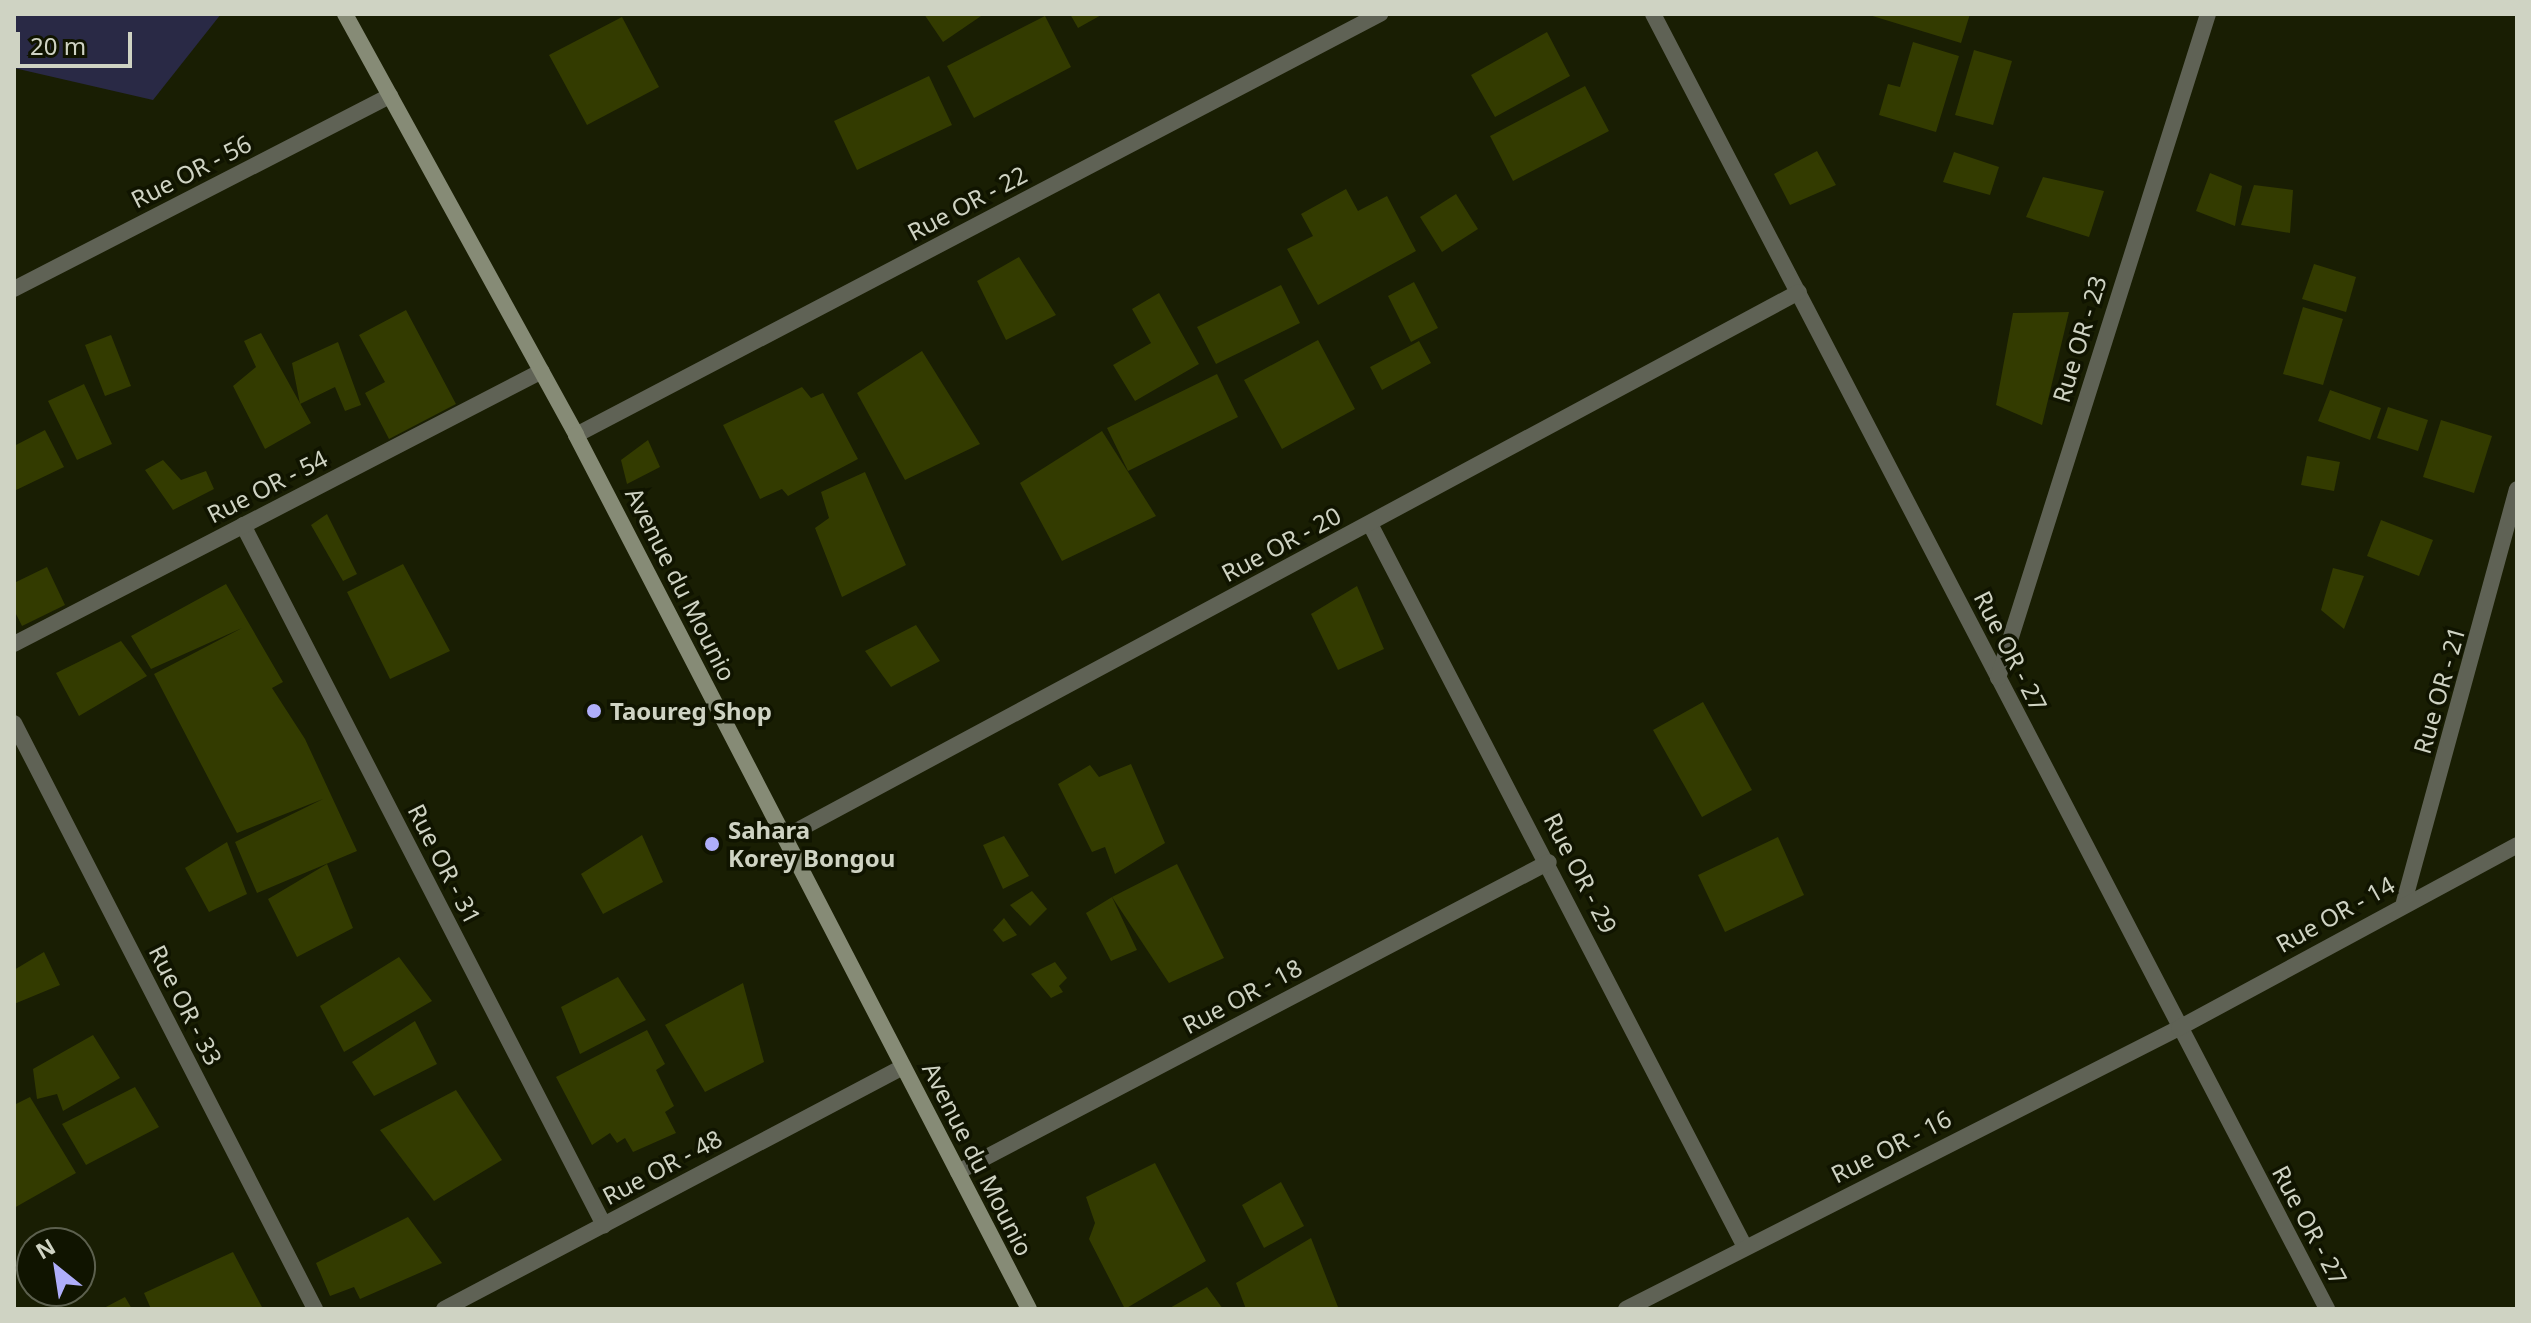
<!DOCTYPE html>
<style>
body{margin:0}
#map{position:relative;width:2531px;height:1323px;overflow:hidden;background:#191e03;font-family:"Noto Sans",sans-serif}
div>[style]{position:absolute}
.green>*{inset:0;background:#292945}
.building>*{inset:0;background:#333b00}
.street>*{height:16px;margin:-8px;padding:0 8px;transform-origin:8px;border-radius:8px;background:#5f6255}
.secondary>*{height:16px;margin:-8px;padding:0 8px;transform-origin:8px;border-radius:8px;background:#868b76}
.dots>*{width:22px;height:22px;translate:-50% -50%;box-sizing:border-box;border:4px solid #101400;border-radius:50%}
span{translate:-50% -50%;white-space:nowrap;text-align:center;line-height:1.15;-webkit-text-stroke:7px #101400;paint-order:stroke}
.street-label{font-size:24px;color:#cfd3c3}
.poi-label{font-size:24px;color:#cfd3c3;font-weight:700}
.left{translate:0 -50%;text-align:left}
.frame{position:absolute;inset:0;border:16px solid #cfd3c3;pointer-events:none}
.north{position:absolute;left:16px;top:1227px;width:80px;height:80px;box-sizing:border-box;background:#101400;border:2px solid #5c604e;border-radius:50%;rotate:330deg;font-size:22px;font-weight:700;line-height:32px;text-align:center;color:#cfd3c3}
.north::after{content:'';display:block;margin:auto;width:28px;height:36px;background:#afaefa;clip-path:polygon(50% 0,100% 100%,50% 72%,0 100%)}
.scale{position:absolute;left:16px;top:32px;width:116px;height:36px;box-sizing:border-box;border:4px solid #cfd3c3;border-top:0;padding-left:10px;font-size:24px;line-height:28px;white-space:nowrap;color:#cfd3c3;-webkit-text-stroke:6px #101400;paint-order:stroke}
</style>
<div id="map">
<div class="green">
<div style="clip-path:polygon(14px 14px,221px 14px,153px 100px,14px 68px)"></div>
</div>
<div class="building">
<div style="clip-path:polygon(924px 14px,984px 14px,943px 42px)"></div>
<div style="clip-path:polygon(1070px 14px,1103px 14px,1078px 28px)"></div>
<div style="clip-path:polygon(1866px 14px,1970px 14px,1961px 43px)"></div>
<div style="clip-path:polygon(1045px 16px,1071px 67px,974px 118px,947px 66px)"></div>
<div style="clip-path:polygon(622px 17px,659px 87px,587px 125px,549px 55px)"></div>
<div style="clip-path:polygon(1547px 32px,1570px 76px,1495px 117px,1471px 75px)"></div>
<div style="clip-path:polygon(1913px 42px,1959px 56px,1936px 132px,1879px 115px,1888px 84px,1900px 87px)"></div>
<div style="clip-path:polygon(1974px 50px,2012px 61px,1993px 125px,1955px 115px)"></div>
<div style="clip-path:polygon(929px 76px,952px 125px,857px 170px,834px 121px)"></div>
<div style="clip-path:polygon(1585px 86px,1609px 131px,1513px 181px,1490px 136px)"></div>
<div style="clip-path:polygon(1817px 151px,1836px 185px,1790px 205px,1774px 174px)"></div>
<div style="clip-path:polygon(1954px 152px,1999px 167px,1990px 195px,1943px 182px)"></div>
<div style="clip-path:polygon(2210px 173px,2242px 186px,2235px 226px,2196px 211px)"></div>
<div style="clip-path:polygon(2043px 177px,2104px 191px,2089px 237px,2026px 217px)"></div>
<div style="clip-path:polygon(2254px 185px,2293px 190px,2290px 233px,2241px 225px)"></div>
<div style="clip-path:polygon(1346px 189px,1358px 211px,1387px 196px,1416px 251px,1318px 305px,1287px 249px,1313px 236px,1301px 214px)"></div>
<div style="clip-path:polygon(1456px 194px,1478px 229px,1442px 252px,1420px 217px)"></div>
<div style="clip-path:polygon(1019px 257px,1056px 315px,1006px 340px,977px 281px)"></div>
<div style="clip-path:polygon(2314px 264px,2356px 277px,2346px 312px,2302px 299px)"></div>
<div style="clip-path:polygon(1414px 282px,1438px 328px,1411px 342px,1388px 296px)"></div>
<div style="clip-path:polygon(1281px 285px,1300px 323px,1216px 364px,1197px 327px)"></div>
<div style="clip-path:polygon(1159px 293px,1199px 364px,1135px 401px,1113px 365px,1151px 343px,1132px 309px)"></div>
<div style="clip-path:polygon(2303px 307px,2343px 319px,2323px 385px,2283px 374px)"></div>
<div style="clip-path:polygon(406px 310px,456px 404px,389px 439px,365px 393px,385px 382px,359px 335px)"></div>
<div style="clip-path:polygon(2069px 312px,2042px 425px,1996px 405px,2013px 313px)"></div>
<div style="clip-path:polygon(261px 333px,311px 423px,265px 449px,233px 386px,256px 367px,244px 341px)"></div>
<div style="clip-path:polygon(111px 335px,131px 386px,105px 396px,85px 345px)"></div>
<div style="clip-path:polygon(1318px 340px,1355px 409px,1282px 449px,1244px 380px)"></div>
<div style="clip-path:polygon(1419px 341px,1431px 363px,1382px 390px,1370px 367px)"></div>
<div style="clip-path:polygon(338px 342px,361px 405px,345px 411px,335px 387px,300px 404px,292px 363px)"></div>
<div style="clip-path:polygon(922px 351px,980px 444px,905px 480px,857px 393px)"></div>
<div style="clip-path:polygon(1217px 374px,1238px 417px,1128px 471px,1107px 428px)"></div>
<div style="clip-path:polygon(84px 384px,112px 444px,77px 460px,48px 401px)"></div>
<div style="clip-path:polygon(802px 387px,811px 398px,823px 393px,858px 459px,788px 496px,782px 489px,760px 499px,723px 425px)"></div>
<div style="clip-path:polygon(2330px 390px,2381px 408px,2370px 440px,2318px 421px)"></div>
<div style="clip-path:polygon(2388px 407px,2428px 420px,2418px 451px,2377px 438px)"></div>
<div style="clip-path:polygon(2441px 420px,2492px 436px,2474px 493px,2423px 477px)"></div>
<div style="clip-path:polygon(45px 430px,64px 467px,14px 491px,14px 446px)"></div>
<div style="clip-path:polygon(1102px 431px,1156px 516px,1062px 561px,1020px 483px)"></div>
<div style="clip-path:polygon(648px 440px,660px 467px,627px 484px,621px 460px)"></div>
<div style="clip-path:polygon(2307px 456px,2340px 462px,2334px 491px,2301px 485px)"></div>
<div style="clip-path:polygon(163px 460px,181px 480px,206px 471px,214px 489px,173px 510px,145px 470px)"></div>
<div style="clip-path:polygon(865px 472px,906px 565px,842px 597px,815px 528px,829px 518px,821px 492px)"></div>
<div style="clip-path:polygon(327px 514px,357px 574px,343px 581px,311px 525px)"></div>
<div style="clip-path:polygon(2381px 520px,2433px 540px,2419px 576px,2367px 556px)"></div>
<div style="clip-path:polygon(403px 564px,450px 651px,390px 679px,347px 592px)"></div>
<div style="clip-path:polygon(47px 567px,65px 605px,22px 626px,14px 610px,14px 583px)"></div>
<div style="clip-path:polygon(2333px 568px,2364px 576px,2344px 629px,2321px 610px)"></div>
<div style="clip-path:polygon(226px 584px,283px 682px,272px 688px,305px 739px,357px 851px,257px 893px,235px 842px,323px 799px,237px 833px,154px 674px,242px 628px,151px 669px,131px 636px)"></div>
<div style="clip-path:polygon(1357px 586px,1384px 649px,1338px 670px,1311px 614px)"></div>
<div style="clip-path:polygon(916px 625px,940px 661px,891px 687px,865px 651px)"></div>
<div style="clip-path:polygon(121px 641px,147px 676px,79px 716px,56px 673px)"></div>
<div style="clip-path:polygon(1703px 702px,1752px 790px,1702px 817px,1653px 730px)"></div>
<div style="clip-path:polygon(1131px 764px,1165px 843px,1115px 874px,1105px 847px,1092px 852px,1058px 784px,1090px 765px,1099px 777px)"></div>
<div style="clip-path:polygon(642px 835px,663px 882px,603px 914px,581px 874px)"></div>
<div style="clip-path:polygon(1004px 836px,1029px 876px,1003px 889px,983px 845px)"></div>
<div style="clip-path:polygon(1778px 837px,1804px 895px,1725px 932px,1698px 875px)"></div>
<div style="clip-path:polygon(227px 842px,247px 894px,209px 912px,185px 868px)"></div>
<div style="clip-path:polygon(327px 864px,353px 928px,297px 957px,268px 899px)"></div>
<div style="clip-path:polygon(1177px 864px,1224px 958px,1169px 983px,1112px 897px)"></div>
<div style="clip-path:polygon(1032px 891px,1047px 909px,1030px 926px,1010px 905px)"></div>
<div style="clip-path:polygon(1112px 897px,1137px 950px,1111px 961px,1086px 913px)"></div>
<div style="clip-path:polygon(1004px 918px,1017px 935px,1003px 942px,993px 930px)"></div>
<div style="clip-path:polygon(44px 952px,60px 985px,14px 1004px,14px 970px)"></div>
<div style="clip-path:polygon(399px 957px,432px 1001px,344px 1052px,320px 1006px)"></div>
<div style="clip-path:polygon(1055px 962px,1067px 978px,1059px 986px,1063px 992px,1051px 998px,1031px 974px)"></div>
<div style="clip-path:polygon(618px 977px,646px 1020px,580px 1054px,561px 1007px)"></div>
<div style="clip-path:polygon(743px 983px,764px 1062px,705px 1092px,665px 1025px)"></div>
<div style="clip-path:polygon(415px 1021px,437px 1064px,374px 1096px,352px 1062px)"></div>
<div style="clip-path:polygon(647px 1030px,665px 1064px,656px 1070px,674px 1106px,665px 1112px,676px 1133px,633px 1152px,625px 1138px,617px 1143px,610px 1133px,592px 1145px,556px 1077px)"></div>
<div style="clip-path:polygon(93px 1035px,120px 1078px,63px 1111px,57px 1094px,37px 1099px,33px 1069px)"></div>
<div style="clip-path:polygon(135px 1087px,159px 1127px,86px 1165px,62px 1124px)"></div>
<div style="clip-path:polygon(456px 1090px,502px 1160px,434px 1201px,380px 1130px)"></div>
<div style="clip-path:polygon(30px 1097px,76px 1173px,14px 1208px,14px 1105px)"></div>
<div style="clip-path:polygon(1155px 1163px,1206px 1261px,1125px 1309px,1089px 1239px,1095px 1223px,1086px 1197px)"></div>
<div style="clip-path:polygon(1281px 1182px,1304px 1226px,1264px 1248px,1242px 1205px)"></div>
<div style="clip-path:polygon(408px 1217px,442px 1263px,360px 1299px,354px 1287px,330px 1296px,316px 1263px)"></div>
<div style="clip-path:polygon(1311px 1238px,1338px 1307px,1246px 1309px,1236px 1283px)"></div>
<div style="clip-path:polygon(233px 1252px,263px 1309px,151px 1309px,144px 1293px)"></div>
<div style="clip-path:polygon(1207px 1287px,1223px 1309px,1168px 1309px)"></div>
<div style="clip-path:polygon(125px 1297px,132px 1309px,102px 1309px)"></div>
</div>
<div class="street">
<div style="left:1653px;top:14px;width:1460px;rotate:62.5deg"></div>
<div style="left:14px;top:289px;width:423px;rotate:-27.2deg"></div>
<div style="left:576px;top:435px;width:908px;rotate:-27.64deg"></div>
<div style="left:1370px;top:524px;width:814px;rotate:62.59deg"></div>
<div style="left:243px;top:525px;width:788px;rotate:62.72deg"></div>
<div style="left:14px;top:644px;width:594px;rotate:-27.34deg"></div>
<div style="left:1998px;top:678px;width:696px;rotate:-72.45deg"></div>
<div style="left:14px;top:723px;width:659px;rotate:62.81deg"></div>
<div style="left:785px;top:837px;width:1151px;rotate:-28.26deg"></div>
<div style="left:2404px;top:902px;width:428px;rotate:-74.7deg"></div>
<div style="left:958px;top:1172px;width:667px;rotate:-27.68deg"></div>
<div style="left:444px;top:1309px;width:519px;rotate:-27.8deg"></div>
<div style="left:1626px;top:1309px;width:620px;rotate:-26.94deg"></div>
<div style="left:2179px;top:1028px;width:384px;rotate:-28.4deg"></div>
</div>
<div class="secondary">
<div style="left:345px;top:14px;width:480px;rotate:61.2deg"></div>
<div style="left:576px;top:435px;width:984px;rotate:62.6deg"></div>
</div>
<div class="dots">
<div style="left:594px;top:711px;background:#afaefa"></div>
<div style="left:712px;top:844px;background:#afaefa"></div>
</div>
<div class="street-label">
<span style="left:191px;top:171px;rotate:-27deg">Rue OR - 56</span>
<span style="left:967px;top:203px;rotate:-28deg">Rue OR - 22</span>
<span style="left:2079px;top:339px;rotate:-73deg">Rue OR - 23</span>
<span style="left:267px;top:486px;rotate:-27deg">Rue OR - 54</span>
<span style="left:1281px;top:544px;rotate:-28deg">Rue OR - 20</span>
<span style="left:681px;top:584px;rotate:63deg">Avenue du Mounio</span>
<span style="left:2011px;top:651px;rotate:63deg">Rue OR - 27</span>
<span style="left:2439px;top:690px;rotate:-74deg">Rue OR - 21</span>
<span style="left:445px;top:864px;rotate:63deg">Rue OR - 31</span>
<span style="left:1581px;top:873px;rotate:63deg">Rue OR - 29</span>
<span style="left:2335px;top:914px;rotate:-29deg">Rue OR - 14</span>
<span style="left:1242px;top:996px;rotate:-28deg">Rue OR - 18</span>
<span style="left:186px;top:1005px;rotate:63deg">Rue OR - 33</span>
<span style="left:1891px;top:1146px;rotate:-27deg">Rue OR - 16</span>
<span style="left:978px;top:1159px;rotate:63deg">Avenue du Mounio</span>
<span style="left:662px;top:1167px;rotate:-28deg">Rue OR - 48</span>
<span style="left:2310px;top:1225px;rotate:62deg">Rue OR - 27</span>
</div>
<div class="poi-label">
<span class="left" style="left:610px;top:711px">Taoureg Shop</span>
<span class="left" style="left:728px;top:844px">Sahara<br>Korey Bongou</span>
</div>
<div class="frame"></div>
<div class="north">N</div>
<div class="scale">20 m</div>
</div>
